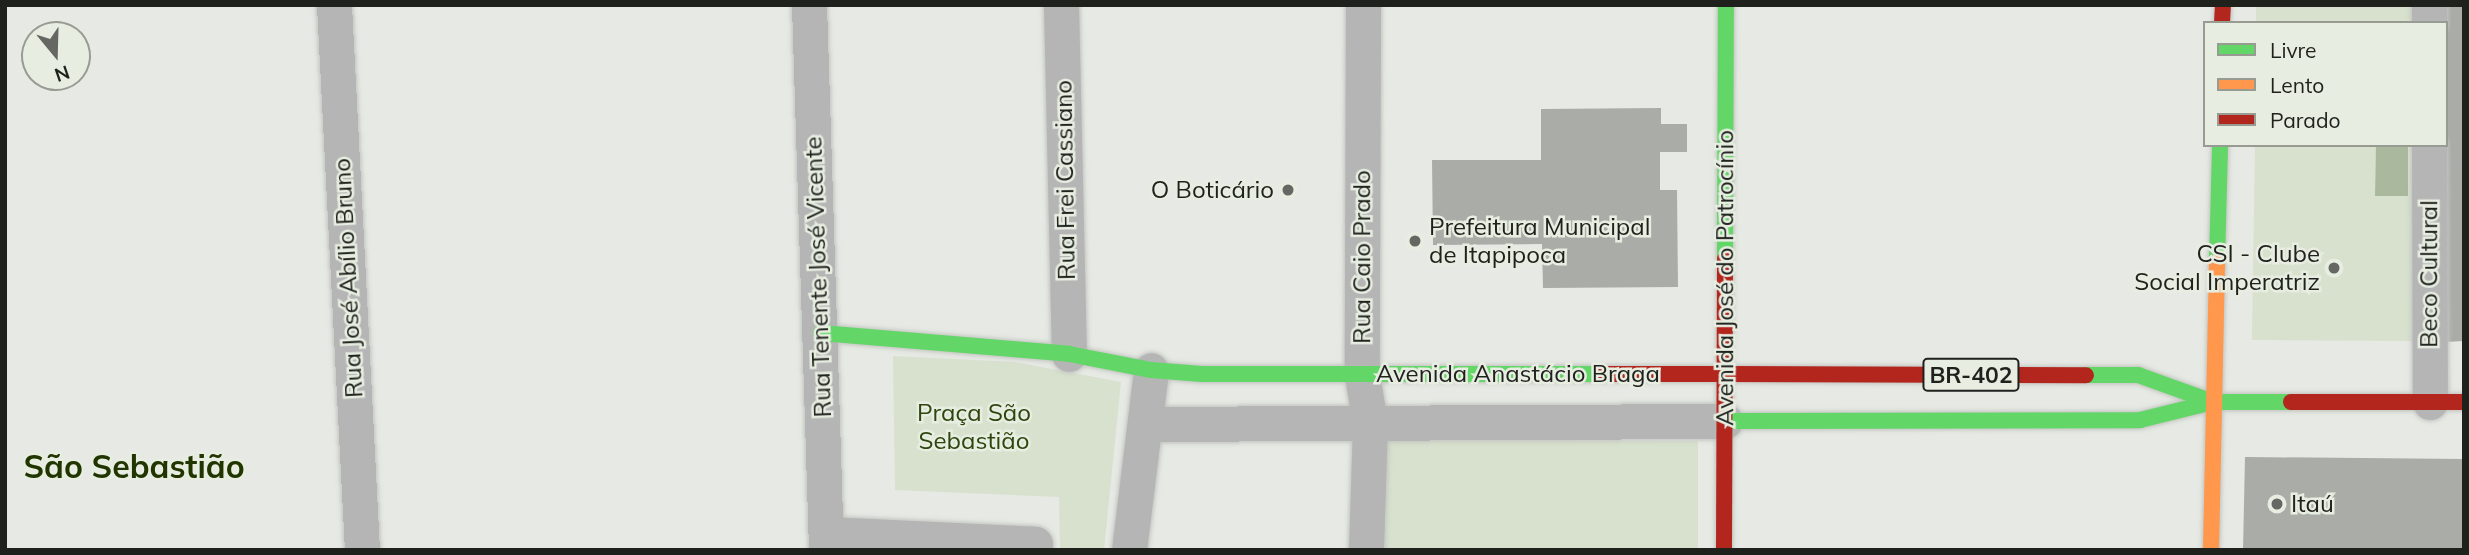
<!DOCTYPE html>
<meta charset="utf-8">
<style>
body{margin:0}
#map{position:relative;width:2469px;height:555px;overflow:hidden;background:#e7eae4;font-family:Mulish,sans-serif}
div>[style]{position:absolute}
.green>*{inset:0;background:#d7e1cd}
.water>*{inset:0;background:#aab89d}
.building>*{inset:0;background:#a9aca7}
.roads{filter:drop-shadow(0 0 2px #c3c5c1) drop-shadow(0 0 2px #c3c5c1)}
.street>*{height:35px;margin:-17.5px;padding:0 17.5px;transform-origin:17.5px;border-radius:17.5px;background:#b4b5b4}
.fast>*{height:16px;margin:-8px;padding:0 8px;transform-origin:8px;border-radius:8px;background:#63d668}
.slow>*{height:16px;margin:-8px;padding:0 8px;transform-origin:8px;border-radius:8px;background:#ff974d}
.jam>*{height:16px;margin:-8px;padding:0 8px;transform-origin:8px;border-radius:8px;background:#b3261e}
.dots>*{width:19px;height:19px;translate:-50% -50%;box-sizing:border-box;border:4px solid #e7ede1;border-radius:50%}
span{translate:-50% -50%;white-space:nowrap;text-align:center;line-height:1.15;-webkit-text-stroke:5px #e7ede1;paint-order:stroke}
.shield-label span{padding:2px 5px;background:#e7ede1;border:2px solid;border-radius:5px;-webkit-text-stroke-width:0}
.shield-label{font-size:23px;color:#1e211c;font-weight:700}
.street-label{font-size:24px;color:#1e211c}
.poi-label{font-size:24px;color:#1e211c}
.right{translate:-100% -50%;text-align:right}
.left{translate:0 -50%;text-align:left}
.park-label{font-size:24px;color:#2e460d}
.district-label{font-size:32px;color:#213500;font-weight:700}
.frame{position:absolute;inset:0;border:7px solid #1e211c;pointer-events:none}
.legend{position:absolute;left:2203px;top:21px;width:245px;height:126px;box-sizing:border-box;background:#e7ede1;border:2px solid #979b92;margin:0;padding:9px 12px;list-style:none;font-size:21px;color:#1e211c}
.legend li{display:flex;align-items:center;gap:14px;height:35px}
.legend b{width:35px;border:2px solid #979b92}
.north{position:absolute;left:21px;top:21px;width:70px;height:70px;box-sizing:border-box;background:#e7ede1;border:2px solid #979b92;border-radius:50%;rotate:161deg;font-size:19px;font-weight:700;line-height:28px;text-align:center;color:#1e211c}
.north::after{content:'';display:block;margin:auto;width:24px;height:32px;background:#646762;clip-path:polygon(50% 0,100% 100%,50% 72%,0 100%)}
</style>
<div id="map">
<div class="green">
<div style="clip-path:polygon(2256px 5px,2418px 5px,2417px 23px,2256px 23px)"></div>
<div style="clip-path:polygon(2255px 145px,2376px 145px,2375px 196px,2407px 196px,2408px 145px,2416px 145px,2414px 341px,2252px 340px)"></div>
<div style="clip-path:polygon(893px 356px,1014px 362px,1121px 382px,1104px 550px,1060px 550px,1059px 497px,895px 490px)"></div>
<div style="clip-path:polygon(1387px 440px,1698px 441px,1698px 550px,1385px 550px)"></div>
</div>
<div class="water">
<div style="clip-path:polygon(2376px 145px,2408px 145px,2408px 196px,2375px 196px)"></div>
</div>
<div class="building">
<div style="clip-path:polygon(2444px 5px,2464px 5px,2464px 341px,2445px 342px)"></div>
<div style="clip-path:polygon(1661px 108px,1661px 124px,1687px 124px,1687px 152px,1660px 152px,1660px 190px,1677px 190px,1678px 287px,1543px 288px,1542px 244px,1433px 245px,1432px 160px,1541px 160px,1541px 109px)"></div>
<div style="clip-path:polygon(2245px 457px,2464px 459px,2464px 550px,2243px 550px)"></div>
</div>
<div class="roads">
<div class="street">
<div style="left:334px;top:5px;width:546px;rotate:87.06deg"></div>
<div style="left:809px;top:5px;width:545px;rotate:88.21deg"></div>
<div style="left:1061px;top:5px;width:349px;rotate:88.7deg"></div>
<div style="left:1363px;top:5px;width:370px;rotate:90.2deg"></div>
<div style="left:1362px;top:375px;width:49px;rotate:80.5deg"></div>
<div style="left:1370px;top:423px;width:127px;rotate:91.8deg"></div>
<div style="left:2429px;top:5px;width:18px;rotate:90deg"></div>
<div style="left:2429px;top:145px;width:257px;rotate:89.8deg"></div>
<div style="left:1145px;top:424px;width:580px;rotate:-0.3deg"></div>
<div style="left:826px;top:534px;width:209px;rotate:2.7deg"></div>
<div style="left:1035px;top:544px;width:6px;rotate:90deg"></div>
<div style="left:1129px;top:550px;width:181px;rotate:-83deg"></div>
</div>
<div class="fast">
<div style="left:1725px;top:259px;width:254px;rotate:-89.8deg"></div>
<div style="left:2217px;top:262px;width:117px;rotate:-88.5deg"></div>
<div style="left:821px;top:333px;width:249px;rotate:4.8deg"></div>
<div style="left:1069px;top:354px;width:84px;rotate:11deg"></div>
<div style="left:1151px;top:370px;width:51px;rotate:4.5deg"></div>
<div style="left:1202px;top:374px;width:401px"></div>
<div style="left:2086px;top:375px;width:52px"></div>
<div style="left:2138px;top:375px;width:80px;rotate:19.8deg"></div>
<div style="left:1725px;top:421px;width:415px;rotate:-0.1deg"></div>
<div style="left:2140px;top:420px;width:75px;rotate:-13.9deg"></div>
<div style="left:2213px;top:402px;width:78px"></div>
</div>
<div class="slow">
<div style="left:2211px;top:550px;width:288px;rotate:-88.8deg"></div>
</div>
<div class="jam">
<div style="left:2222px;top:23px;width:18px;rotate:-87deg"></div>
<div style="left:1603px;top:374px;width:121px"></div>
<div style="left:1724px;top:374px;width:362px;rotate:0.2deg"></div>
<div style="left:2291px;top:402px;width:173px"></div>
<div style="left:1724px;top:550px;width:291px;rotate:-89.8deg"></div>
</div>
</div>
<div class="dots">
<div style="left:1288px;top:190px;background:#646762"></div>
<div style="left:1415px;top:241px;background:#646762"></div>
<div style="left:2334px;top:268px;background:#646762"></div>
<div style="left:2277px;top:504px;background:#646762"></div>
</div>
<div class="shield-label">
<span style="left:1971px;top:375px">BR-402</span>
</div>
<div class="street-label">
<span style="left:1065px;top:180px;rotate:-91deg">Rua Frei Cassiano</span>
<span style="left:1362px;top:257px;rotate:-90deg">Rua Caio Prado</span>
<span style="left:2429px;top:274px;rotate:-90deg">Beco Cultural</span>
<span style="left:818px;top:277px;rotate:-92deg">Rua Tenente José Vicente</span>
<span style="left:348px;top:278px;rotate:-93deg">Rua José Abílio Bruno</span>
<span style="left:1725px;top:278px;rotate:-90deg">Avenida José do Patrocínio</span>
<span style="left:1518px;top:374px">Avenida Anastácio Braga</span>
</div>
<div class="poi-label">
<span class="right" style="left:1274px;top:190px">O Boticário</span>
<span class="left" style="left:1429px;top:241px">Prefeitura Municipal<br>de Itapipoca</span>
<span class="right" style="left:2320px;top:268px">CSI - Clube<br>Social Imperatriz</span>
<span class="left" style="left:2291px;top:504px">Itaú</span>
</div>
<div class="park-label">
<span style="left:974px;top:427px">Praça São<br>Sebastião</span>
</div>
<div class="district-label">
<span style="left:134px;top:466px">São Sebastião</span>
</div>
<div class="frame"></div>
<ul class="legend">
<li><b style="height:9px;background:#63d668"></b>Livre</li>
<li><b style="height:9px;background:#ff974d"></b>Lento</li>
<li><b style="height:9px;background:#b3261e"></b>Parado</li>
</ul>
<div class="north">N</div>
</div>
